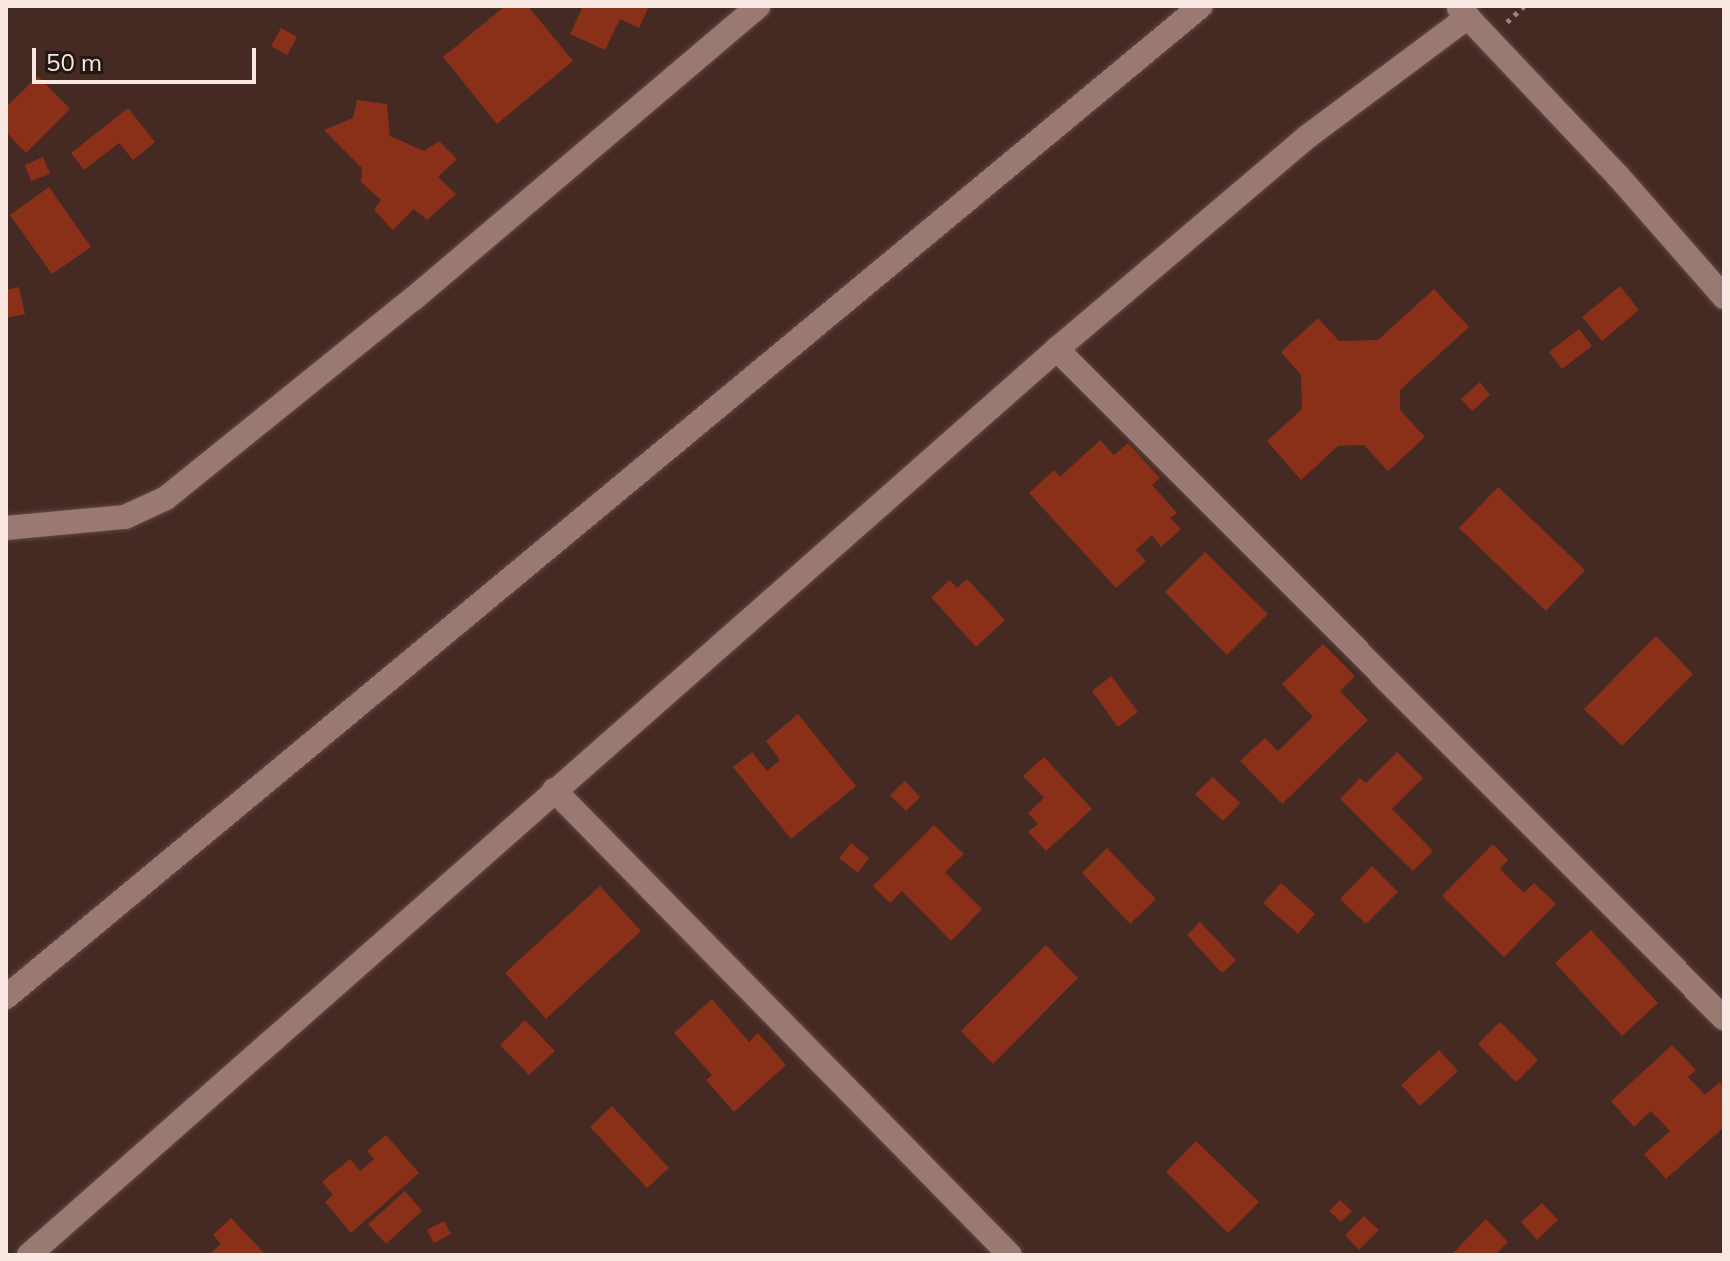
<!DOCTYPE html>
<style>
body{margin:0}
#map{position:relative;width:1730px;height:1261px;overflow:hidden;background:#452a24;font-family:Mulish,sans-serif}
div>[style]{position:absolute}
.building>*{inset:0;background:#8a2f18}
.path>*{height:5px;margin-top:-2.5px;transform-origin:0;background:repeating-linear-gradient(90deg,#9a837e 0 4px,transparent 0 10px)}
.roads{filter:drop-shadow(0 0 2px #614944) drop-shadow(0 0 2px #614944)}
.street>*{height:24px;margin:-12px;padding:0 12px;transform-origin:12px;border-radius:12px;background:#997971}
.secondary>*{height:24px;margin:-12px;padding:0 12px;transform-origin:12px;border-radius:12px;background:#997971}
span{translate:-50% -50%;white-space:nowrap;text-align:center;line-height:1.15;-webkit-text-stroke:6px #231714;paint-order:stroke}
.frame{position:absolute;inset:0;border:8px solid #f9e7e2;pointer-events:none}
.scale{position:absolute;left:32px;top:48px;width:224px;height:36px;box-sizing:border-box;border:4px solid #f9e7e2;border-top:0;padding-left:10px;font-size:24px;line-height:28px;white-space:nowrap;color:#f9e7e2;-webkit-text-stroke:6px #231714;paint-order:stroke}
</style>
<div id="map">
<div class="building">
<div style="clip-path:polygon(505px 6px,528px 6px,573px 61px,497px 124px,443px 57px)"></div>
<div style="clip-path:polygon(583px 6px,649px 6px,639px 28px,620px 19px,605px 50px,570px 34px)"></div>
<div style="clip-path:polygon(281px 28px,297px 37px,287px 55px,271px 46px)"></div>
<div style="clip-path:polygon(38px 76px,70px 109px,26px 153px,6px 132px,6px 107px)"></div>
<div style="clip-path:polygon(357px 100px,387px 104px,390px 136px,424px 151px,439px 141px,457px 159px,438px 177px,456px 194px,427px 220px,414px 209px,393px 230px,374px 210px,381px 200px,361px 182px,362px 168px,324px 130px,353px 118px)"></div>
<div style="clip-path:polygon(128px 108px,155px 142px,133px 160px,119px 143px,84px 170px,71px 153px)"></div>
<div style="clip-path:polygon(43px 157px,50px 174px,31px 181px,25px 165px)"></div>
<div style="clip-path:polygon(49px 187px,91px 247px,52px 274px,10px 215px)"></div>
<div style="clip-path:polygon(1620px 286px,1639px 310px,1602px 341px,1582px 317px)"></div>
<div style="clip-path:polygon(19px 287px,25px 314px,6px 318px,6px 290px)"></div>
<div style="clip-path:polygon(1434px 289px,1469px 327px,1400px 390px,1400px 410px,1425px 437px,1388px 471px,1364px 445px,1338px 446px,1301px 480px,1267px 441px,1302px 409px,1301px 375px,1281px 352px,1318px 318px,1339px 341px,1378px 340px)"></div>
<div style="clip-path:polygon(1579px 329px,1592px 346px,1562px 369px,1549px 352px)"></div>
<div style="clip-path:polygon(1480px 382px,1490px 395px,1472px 411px,1461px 399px)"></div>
<div style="clip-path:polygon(1100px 440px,1114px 455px,1128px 443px,1160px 478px,1152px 485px,1177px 513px,1170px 518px,1181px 529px,1161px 547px,1152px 535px,1136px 550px,1146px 561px,1116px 588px,1029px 493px,1054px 470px,1060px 477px)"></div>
<div style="clip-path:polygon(1498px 487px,1585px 570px,1546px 611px,1459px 528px)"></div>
<div style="clip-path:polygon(1205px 552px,1268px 614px,1227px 655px,1165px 592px)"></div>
<div style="clip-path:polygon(967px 579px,1005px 620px,976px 647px,931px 597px,950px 580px,957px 588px)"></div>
<div style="clip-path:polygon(1656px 636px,1693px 674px,1622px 746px,1584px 709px)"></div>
<div style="clip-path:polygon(1323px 644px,1355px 676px,1340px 691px,1368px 720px,1282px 804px,1240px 761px,1265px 738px,1278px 751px,1313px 717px,1282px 684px)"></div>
<div style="clip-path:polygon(1111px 676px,1138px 712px,1118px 727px,1092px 691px)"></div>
<div style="clip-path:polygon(798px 714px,856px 786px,791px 839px,733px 767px,752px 752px,767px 771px,780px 760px,766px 741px)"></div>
<div style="clip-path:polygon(1397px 752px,1423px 778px,1392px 809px,1433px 851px,1413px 871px,1340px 799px,1360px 778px,1366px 783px)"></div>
<div style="clip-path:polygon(1044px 757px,1092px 809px,1046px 851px,1028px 832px,1038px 824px,1028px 813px,1044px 798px,1023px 776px)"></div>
<div style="clip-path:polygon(1213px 777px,1240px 803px,1223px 821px,1195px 794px)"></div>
<div style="clip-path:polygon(905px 781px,920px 797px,906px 811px,890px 795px)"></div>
<div style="clip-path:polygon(934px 825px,964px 854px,945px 872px,982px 909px,951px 941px,902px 891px,890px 903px,873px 886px)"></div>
<div style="clip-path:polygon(851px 843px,869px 858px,858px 873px,839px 858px)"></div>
<div style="clip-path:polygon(1493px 844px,1508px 860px,1500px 869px,1524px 893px,1534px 883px,1556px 904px,1504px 957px,1442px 896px)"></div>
<div style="clip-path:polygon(1107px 848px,1156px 899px,1130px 924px,1082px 873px)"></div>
<div style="clip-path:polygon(1372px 866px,1398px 892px,1366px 924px,1340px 899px)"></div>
<div style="clip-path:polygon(1281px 883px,1315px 914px,1298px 934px,1263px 903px)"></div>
<div style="clip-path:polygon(600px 886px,641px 931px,546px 1019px,505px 973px)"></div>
<div style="clip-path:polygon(1200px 922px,1236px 960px,1222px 973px,1187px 935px)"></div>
<div style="clip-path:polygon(1591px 930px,1658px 1003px,1622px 1036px,1555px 963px)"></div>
<div style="clip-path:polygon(1046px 945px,1078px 978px,993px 1064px,961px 1031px)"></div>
<div style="clip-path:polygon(712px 999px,749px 1042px,758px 1033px,786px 1065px,734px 1112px,706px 1080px,712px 1075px,674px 1033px)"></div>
<div style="clip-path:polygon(525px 1020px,555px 1051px,529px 1075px,500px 1045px)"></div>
<div style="clip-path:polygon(1500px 1022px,1538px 1060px,1516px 1082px,1478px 1044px)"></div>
<div style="clip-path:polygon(1672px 1045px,1696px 1070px,1688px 1077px,1705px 1095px,1720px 1082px,1724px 1087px,1724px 1127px,1666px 1179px,1644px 1154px,1670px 1131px,1651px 1111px,1634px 1127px,1611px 1101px)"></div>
<div style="clip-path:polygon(1439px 1050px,1458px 1071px,1420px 1106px,1401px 1085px)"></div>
<div style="clip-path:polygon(612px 1106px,669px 1168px,647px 1188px,590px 1127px)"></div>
<div style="clip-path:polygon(386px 1135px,419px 1173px,351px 1233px,325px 1202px,333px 1195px,322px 1182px,350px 1159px,360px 1171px,374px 1159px,367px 1151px)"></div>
<div style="clip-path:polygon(1196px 1141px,1259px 1202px,1228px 1233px,1166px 1172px)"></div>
<div style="clip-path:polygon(405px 1191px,422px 1211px,386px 1244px,368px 1224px)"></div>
<div style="clip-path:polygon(1340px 1200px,1352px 1211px,1341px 1222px,1329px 1211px)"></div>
<div style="clip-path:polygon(1542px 1203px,1558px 1220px,1537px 1240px,1521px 1222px)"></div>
<div style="clip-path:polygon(1364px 1216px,1379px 1230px,1359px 1250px,1345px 1235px)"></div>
<div style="clip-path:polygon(231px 1218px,266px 1255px,208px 1255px,221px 1244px,213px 1235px)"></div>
<div style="clip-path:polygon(1486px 1219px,1508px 1242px,1495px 1255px,1451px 1255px)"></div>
<div style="clip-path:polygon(444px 1221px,451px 1234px,434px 1243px,427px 1230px)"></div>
</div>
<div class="path">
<div style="left:1507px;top:22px;width:23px;rotate:-43deg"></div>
</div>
<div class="roads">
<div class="street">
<div style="left:1459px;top:8px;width:231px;rotate:46.6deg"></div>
<div style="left:1618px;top:176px;width:161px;rotate:48.8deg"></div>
<div style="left:1057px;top:349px;width:945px;rotate:45.09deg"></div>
<div style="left:6px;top:528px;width:120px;rotate:-5.3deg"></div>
<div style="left:125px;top:517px;width:45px;rotate:-24.9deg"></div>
<div style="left:166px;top:498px;width:317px;rotate:-38.9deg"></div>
<div style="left:413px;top:299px;width:453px;rotate:-40.3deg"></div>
<div style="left:554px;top:790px;width:651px;rotate:45.56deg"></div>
<div style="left:29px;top:1255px;width:1370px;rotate:-41.39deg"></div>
<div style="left:1057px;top:349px;width:328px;rotate:-40.3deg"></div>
<div style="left:1307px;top:137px;width:201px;rotate:-36.7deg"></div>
</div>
<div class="secondary">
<div style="left:6px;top:997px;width:1552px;rotate:-39.67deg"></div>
</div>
</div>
<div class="frame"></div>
<div class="scale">50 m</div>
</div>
